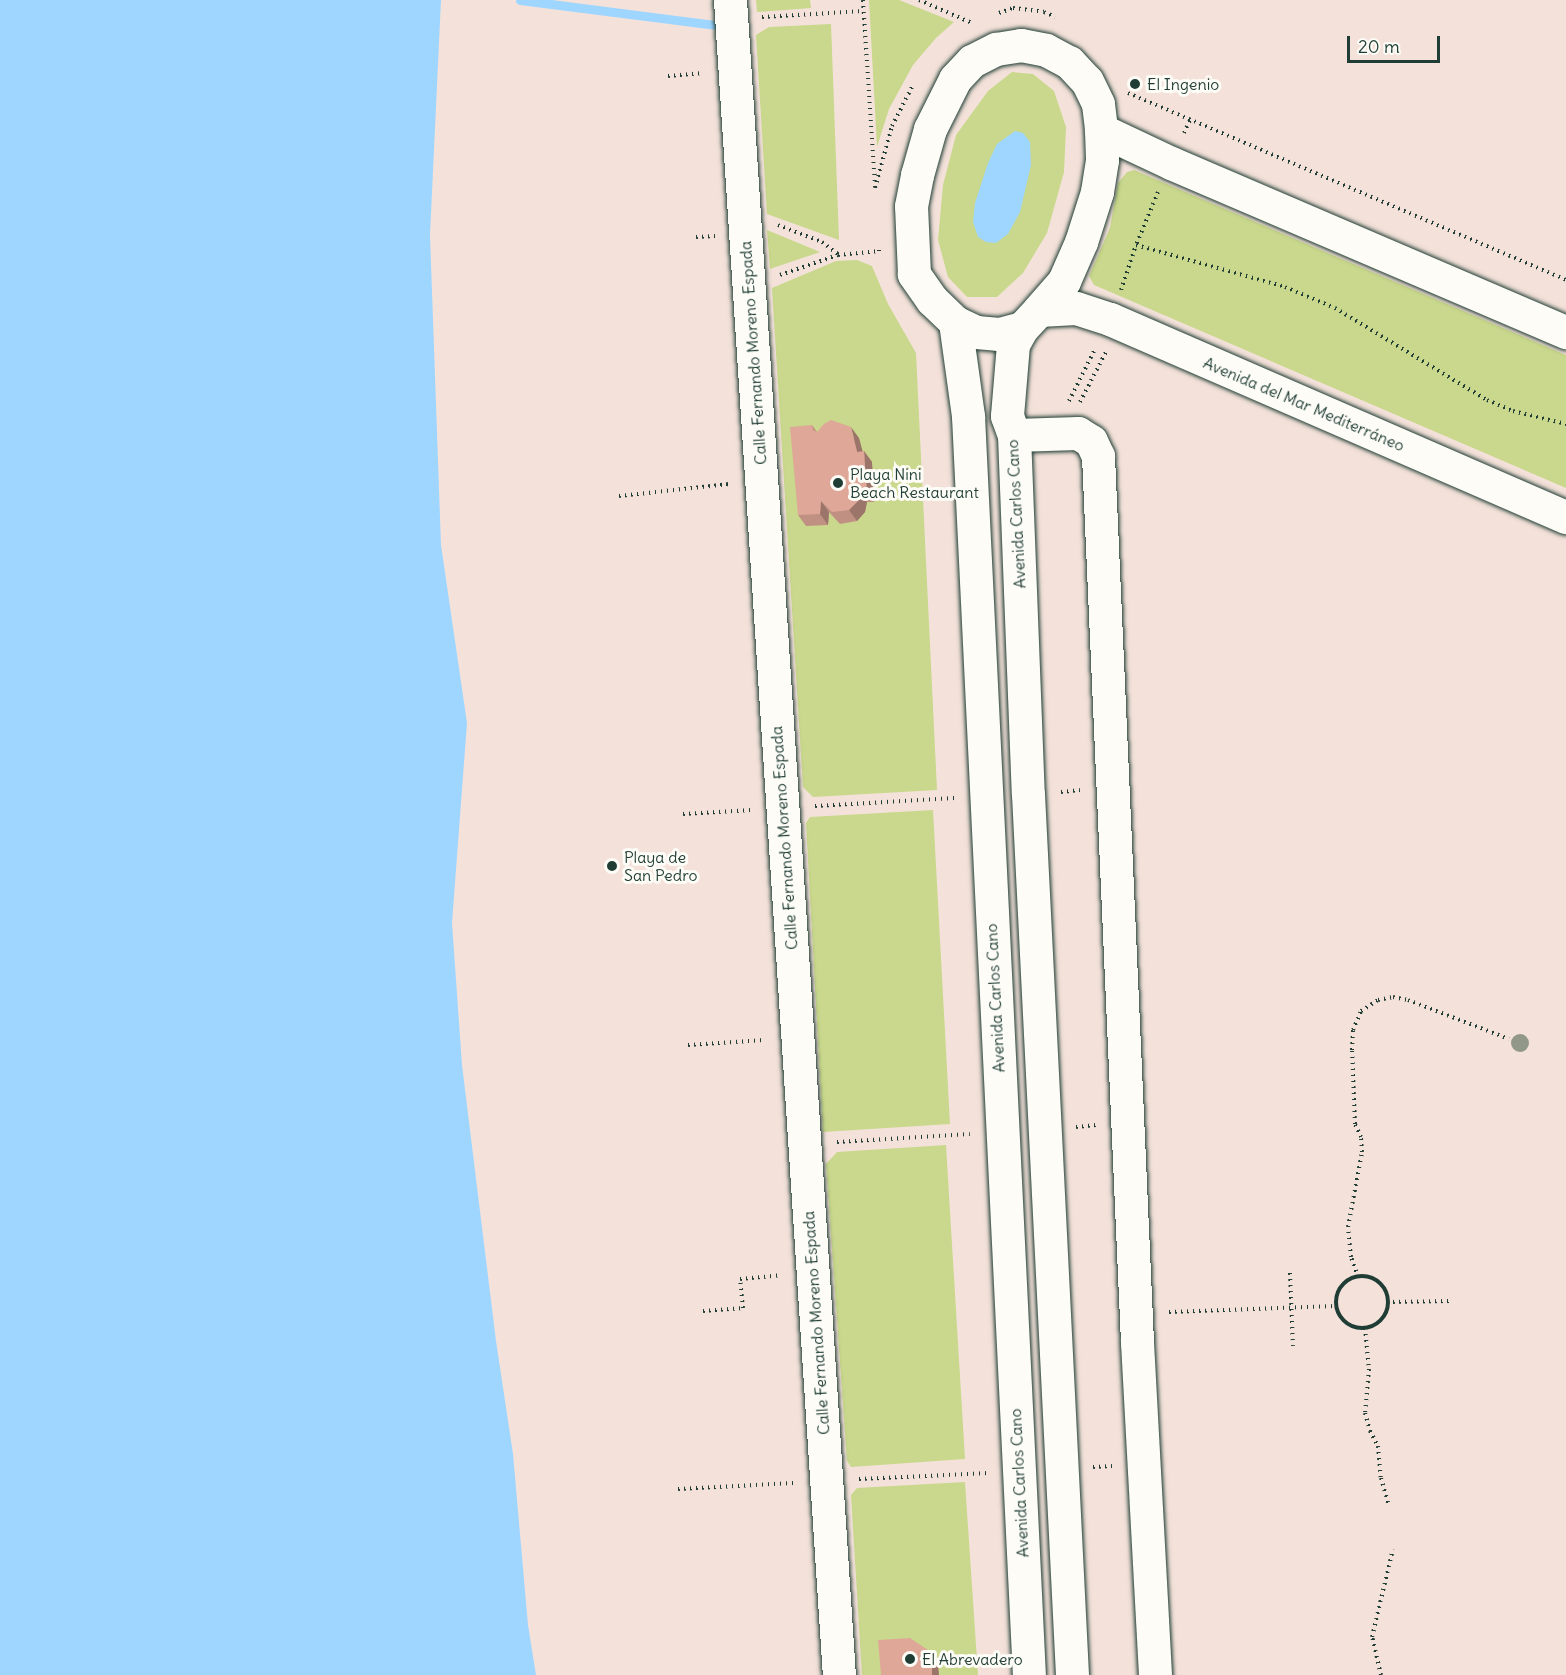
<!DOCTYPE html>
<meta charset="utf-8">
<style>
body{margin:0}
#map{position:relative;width:1566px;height:1675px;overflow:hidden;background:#f4e2da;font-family:Delius,sans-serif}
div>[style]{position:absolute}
.green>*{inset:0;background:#c9d88c}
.water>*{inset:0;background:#9fd6ff}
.stream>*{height:9px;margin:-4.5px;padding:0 4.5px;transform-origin:4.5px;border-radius:4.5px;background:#9fd6ff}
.path>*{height:4px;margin-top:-2px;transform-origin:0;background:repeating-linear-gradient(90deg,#1f3d34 0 1.5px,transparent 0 6px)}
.path>.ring{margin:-2px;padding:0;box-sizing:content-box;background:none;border:4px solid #1f3d34;border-radius:50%}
.roads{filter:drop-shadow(0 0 2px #1f3d34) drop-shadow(0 0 2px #1f3d34)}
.minor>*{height:33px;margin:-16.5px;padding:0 16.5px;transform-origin:16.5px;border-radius:16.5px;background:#fdfcf7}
.trees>*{width:18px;height:18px;margin:-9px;border-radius:50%;background:#929889}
.wall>*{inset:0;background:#c09082}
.shaded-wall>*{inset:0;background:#9c756a}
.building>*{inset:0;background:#dfa797}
.dots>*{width:16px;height:16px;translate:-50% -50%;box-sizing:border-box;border:3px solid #fdfcf7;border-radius:50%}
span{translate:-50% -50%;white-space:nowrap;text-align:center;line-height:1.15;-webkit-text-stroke:6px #fdfcf7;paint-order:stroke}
.poi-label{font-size:16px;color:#1f3d34}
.left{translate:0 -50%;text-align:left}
.street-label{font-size:16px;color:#1f3d34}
.scale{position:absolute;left:1347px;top:36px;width:93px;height:27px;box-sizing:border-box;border:3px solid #1f3d34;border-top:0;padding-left:8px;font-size:18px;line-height:21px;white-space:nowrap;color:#1f3d34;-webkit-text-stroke:4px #fdfcf7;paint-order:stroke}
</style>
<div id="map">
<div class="green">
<div style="clip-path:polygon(756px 0,810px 0,811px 8px,757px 12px)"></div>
<div style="clip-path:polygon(869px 0,899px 0,954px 22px,936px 38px,913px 65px,889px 109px,877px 147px)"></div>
<div style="clip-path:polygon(831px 24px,839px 240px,767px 214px,756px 35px,769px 27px)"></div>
<div style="clip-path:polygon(1012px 72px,1033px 74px,1054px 91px,1066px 127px,1064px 172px,1047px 233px,1023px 273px,997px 297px,967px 297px,948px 277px,938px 240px,943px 185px,956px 135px,988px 91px)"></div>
<div style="clip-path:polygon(1134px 170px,1566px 355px,1566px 488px,1094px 285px,1089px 276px,1110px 228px,1118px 183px,1127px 172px)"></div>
<div style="clip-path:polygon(767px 230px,820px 252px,770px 269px)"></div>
<div style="clip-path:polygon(857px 260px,872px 266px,888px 304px,916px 353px,937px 790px,813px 797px,803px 787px,772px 288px,836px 261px)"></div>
<div style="clip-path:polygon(933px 810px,950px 1124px,823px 1132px,806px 823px,810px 817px)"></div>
<div style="clip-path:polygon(946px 1145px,965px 1459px,851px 1467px,847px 1461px,826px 1164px,837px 1152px)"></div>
<div style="clip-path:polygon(965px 1482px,978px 1675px,862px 1675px,851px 1495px,857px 1488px)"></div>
</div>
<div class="water">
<div style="clip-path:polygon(0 0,441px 0,430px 235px,441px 545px,467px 723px,452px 923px,462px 1065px,496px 1341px,513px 1454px,528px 1625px,536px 1675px,0 1675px)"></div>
<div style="clip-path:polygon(1015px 131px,1023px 133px,1030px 142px,1031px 165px,1020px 212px,1008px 234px,996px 243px,986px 242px,978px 237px,973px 222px,975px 203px,988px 163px,997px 144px)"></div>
</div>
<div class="stream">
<div style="left:520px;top:0;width:198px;rotate:7.3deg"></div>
</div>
<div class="path">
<div style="left:863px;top:0;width:188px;rotate:86.3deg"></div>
<div style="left:875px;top:188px;width:64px;rotate:-74.7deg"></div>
<div style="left:892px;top:126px;width:44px;rotate:-62.9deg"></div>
<div style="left:919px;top:0;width:58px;rotate:23.5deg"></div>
<div style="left:999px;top:13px;width:15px;rotate:-20deg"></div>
<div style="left:1013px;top:8px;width:31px;rotate:7deg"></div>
<div style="left:1044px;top:12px;width:12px;rotate:24deg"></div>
<div style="left:762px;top:17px;width:101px;rotate:-3.4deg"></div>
<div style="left:668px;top:76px;width:35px;rotate:-5deg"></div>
<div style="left:1128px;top:93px;width:476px;rotate:23.1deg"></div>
<div style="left:1184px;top:133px;width:14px;rotate:-65deg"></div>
<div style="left:1158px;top:192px;width:57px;rotate:112.5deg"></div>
<div style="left:1136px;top:245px;width:155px;rotate:15.7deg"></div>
<div style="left:1285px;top:287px;width:54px;rotate:22.8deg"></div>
<div style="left:1335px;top:308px;width:178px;rotate:31.2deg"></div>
<div style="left:1487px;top:400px;width:28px;rotate:23deg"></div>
<div style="left:1513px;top:411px;width:55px;rotate:13.8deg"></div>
<div style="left:778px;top:225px;width:47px;rotate:21.1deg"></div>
<div style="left:822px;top:242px;width:20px;rotate:37deg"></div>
<div style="left:696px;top:237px;width:19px;rotate:-3deg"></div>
<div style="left:780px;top:275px;width:61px;rotate:-19deg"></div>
<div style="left:838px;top:255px;width:41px;rotate:-5.6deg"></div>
<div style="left:879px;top:251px;width:3px;rotate:-90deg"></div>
<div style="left:1121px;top:290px;width:47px;rotate:-71.6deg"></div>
<div style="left:1069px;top:401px;width:58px;rotate:-63.4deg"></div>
<div style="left:1080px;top:402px;width:59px;rotate:-62.6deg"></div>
<div style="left:619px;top:496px;width:111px;rotate:-6.2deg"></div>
<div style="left:1061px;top:792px;width:19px;rotate:-6deg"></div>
<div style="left:815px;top:806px;width:140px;rotate:-3.3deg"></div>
<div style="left:683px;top:814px;width:68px;rotate:-3.4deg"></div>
<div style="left:688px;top:1045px;width:77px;rotate:-3.7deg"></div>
<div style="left:1076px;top:1127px;width:20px;rotate:-6deg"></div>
<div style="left:837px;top:1142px;width:133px;rotate:-3.4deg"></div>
<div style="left:1290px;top:1273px;width:73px;rotate:87.6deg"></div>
<div class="ring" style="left:1336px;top:1276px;width:48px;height:48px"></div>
<div style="left:1358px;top:1277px;width:21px;rotate:-109deg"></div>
<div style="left:1351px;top:1257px;width:30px;rotate:-96deg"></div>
<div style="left:1348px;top:1227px;width:76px;rotate:-79.4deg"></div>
<div style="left:1362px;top:1152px;width:15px;rotate:-94deg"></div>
<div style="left:1361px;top:1137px;width:14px;rotate:-115deg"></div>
<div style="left:1355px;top:1124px;width:74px;rotate:-92.3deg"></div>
<div style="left:1352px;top:1050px;width:20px;rotate:-87deg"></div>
<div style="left:1353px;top:1030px;width:21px;rotate:-67deg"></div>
<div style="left:1361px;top:1011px;width:20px;rotate:-33deg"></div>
<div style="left:1378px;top:1000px;width:15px;rotate:-11deg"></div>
<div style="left:1393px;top:997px;width:15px;rotate:11deg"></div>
<div style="left:1408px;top:1000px;width:108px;rotate:21.1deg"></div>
<div style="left:1387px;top:1302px;width:63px;rotate:-0.9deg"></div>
<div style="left:703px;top:1311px;width:40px;rotate:-4.3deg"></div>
<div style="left:743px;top:1308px;width:29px;rotate:-96deg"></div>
<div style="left:740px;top:1279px;width:42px;rotate:-5.4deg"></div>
<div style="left:1169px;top:1312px;width:167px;rotate:-2.1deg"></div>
<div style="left:1365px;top:1328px;width:41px;rotate:84.4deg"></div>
<div style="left:1369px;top:1369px;width:44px;rotate:95.2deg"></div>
<div style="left:1365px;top:1413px;width:19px;rotate:74deg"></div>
<div style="left:1370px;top:1431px;width:17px;rotate:62deg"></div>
<div style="left:1378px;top:1446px;width:32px;rotate:85deg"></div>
<div style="left:1381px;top:1478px;width:29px;rotate:74deg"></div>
<div style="left:1093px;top:1467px;width:19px;rotate:-3deg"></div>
<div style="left:859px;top:1479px;width:130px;rotate:-2.6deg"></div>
<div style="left:678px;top:1489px;width:116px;rotate:-3deg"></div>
<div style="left:1381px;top:1675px;width:39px;rotate:-103deg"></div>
<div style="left:1372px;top:1637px;width:90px;rotate:-76.6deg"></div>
</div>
<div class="roads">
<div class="minor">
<div style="left:730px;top:0;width:1679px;rotate:86.28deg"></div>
<div style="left:1021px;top:45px;width:25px;rotate:11deg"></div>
<div style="left:1046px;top:50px;width:26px;rotate:28deg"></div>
<div style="left:1069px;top:62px;width:26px;rotate:47deg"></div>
<div style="left:1087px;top:81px;width:25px;rotate:64deg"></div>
<div style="left:1098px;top:104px;width:26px;rotate:83deg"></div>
<div style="left:1101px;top:130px;width:30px;rotate:88deg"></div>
<div style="left:1102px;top:160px;width:32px;rotate:99deg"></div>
<div style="left:1097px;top:192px;width:52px;rotate:107.7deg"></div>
<div style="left:1081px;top:242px;width:43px;rotate:113.6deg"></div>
<div style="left:1064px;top:281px;width:38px;rotate:131deg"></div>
<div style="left:1039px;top:310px;width:25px;rotate:133deg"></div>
<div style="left:1022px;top:328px;width:24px;rotate:165deg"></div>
<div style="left:999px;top:334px;width:23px;rotate:-175deg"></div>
<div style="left:976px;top:332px;width:23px;rotate:-155deg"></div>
<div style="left:955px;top:322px;width:32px;rotate:-136deg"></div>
<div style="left:932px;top:300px;width:32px;rotate:-125deg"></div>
<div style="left:914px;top:274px;width:68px;rotate:-92.5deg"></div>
<div style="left:911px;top:206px;width:32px;rotate:-79deg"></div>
<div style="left:917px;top:175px;width:48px;rotate:-74.2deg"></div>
<div style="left:930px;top:129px;width:56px;rotate:-63.4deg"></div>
<div style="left:955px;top:79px;width:25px;rotate:-47deg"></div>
<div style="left:972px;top:61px;width:27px;rotate:-27deg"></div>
<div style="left:996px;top:49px;width:25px;rotate:-9deg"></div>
<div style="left:1101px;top:130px;width:77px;rotate:25.2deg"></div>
<div style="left:1171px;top:163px;width:430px;rotate:23.2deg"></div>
<div style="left:1039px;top:310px;width:37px;rotate:-3deg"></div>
<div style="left:1076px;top:308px;width:36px;rotate:18deg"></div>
<div style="left:1110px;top:319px;width:497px;rotate:23.5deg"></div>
<div style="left:955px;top:322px;width:95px;rotate:82.1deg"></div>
<div style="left:968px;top:416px;width:1260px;rotate:87.23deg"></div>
<div style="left:1022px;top:328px;width:18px;rotate:119deg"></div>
<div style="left:1013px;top:344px;width:72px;rotate:94.8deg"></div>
<div style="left:1007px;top:416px;width:20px;rotate:70deg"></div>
<div style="left:1014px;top:435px;width:359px;rotate:87.8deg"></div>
<div style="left:1028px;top:794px;width:882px;rotate:87.14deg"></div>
<div style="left:1014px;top:435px;width:64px;rotate:-1.8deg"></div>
<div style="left:1078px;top:433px;width:15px;rotate:32deg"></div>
<div style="left:1091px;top:441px;width:17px;rotate:65deg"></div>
<div style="left:1098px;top:456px;width:887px;rotate:87.48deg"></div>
<div style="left:1137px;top:1342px;width:333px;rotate:86.9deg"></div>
</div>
</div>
<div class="trees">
<div style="left:1520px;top:1043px"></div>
</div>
<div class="wall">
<div style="clip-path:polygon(812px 425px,817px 432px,859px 438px,862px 451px,864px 451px,872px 462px,874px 502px,867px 502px,865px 512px,857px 521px,840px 524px,829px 512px,828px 525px,806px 526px,798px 515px)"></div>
</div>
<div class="shaded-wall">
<div style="clip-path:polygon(851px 427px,859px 438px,865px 460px,864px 451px,872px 462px,874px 502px,867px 491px)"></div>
<div style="clip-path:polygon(859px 491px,867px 502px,865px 512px,857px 521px,849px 510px)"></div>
<div style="clip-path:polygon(821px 501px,829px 512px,828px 525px,820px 514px)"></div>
<div style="clip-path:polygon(931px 1652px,938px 1663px,939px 1675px,932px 1675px)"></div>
</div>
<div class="building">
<div style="clip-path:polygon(831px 420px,851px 427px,857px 452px,864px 451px,867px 491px,859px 491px,858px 501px,849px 510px,832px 512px,821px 501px,820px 514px,798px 515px,790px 427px,812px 425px,813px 430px,817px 432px,824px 424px)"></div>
<div style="clip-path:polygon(910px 1638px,931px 1652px,932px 1675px,881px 1675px,878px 1640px)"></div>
</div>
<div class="dots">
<div style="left:1135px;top:84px;background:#1f3d34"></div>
<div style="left:838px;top:483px;background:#1f3d34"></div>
<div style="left:612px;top:866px;background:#1f3d34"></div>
<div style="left:910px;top:1659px;background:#1f3d34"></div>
</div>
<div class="poi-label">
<span class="left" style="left:1147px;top:84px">El Ingenio</span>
<span class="left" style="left:850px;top:483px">Playa Nini<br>Beach Restaurant</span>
<span class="left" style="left:624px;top:866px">Playa de<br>San Pedro</span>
<span class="left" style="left:922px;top:1659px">El Abrevadero</span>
</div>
<div class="street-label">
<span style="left:753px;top:353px;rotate:-94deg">Calle Fernando Moreno Espada</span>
<span style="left:1304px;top:404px;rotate:23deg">Avenida del Mar Mediterráneo</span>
<span style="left:1016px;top:514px;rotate:-93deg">Avenida Carlos Cano</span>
<span style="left:784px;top:838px;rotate:-94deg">Calle Fernando Moreno Espada</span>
<span style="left:995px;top:998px;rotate:-93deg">Avenida Carlos Cano</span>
<span style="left:816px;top:1323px;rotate:-94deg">Calle Fernando Moreno Espada</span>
<span style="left:1019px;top:1483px;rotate:-93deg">Avenida Carlos Cano</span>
</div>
<div class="scale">20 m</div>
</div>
